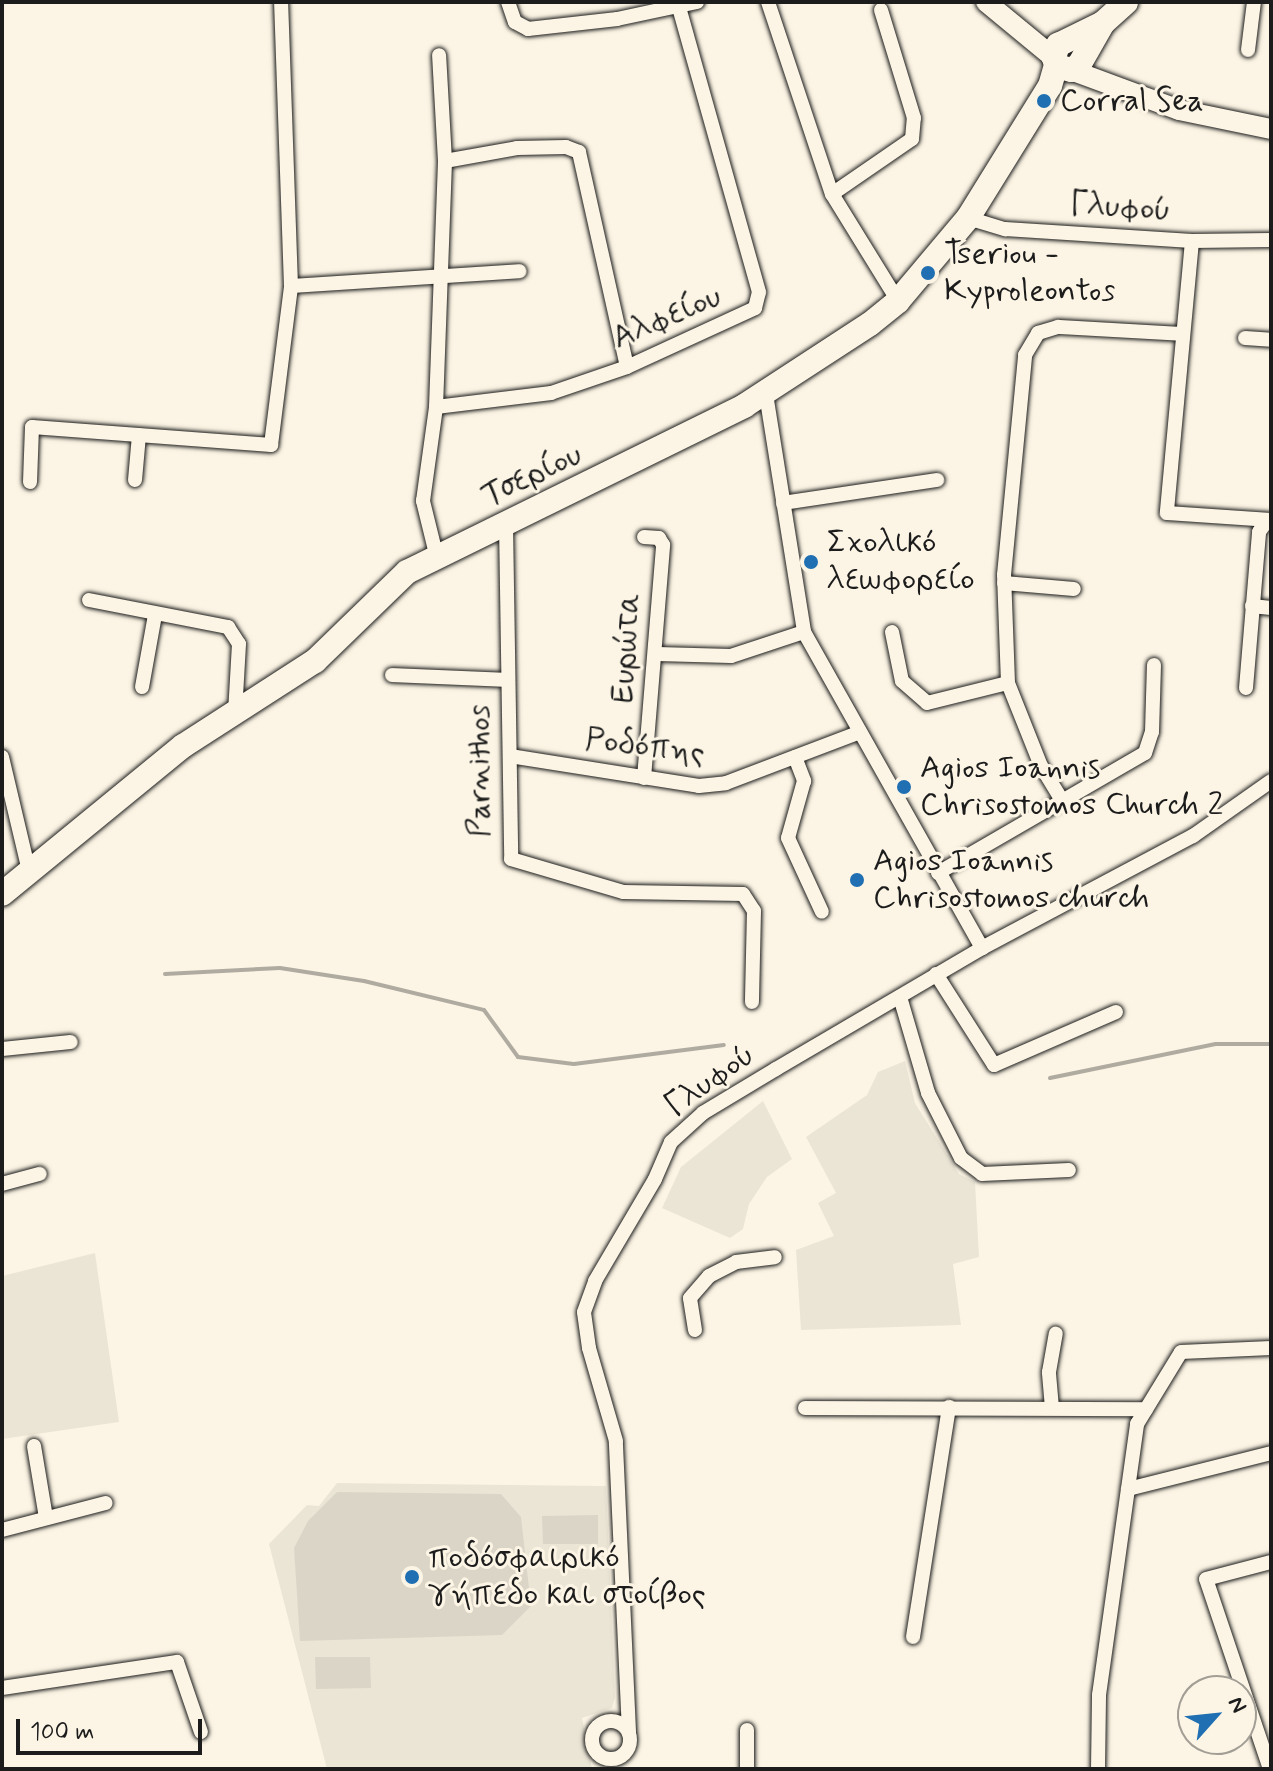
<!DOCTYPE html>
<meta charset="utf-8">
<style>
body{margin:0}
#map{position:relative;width:1273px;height:1771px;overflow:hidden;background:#fcf5e5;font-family:Mynerve,sans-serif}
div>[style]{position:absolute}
.built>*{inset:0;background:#ebe5d6}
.green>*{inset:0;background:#dbd5c8}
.stream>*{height:4px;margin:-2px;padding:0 2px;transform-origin:2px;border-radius:2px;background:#b0aba1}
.roads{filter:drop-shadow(0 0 2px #1c1c1c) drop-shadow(0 0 2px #1c1c1c)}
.street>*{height:14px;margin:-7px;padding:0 7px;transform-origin:7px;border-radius:7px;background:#fcf5e5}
.street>.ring{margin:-7px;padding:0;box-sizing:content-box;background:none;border:14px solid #fcf5e5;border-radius:50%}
.secondary>*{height:20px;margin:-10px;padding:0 10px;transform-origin:10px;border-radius:10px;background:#fcf5e5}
.primary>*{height:24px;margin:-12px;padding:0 12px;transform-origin:12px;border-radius:12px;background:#fcf5e5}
.dots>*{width:22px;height:22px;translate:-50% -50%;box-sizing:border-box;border:4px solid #fcf5e5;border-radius:50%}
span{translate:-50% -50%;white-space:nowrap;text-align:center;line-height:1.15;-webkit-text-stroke:6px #fcf5e5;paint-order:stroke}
.poi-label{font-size:32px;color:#1c1c1c}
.left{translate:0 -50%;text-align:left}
.street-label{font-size:32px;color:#1c1c1c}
.frame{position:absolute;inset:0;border:4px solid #1c1c1c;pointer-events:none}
.north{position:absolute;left:1177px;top:1675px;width:80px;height:80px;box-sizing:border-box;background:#fcf5e5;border:2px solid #a29e95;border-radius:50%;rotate:63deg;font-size:22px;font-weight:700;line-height:32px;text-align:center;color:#1c1c1c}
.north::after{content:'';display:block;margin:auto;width:28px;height:36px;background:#1f6fb2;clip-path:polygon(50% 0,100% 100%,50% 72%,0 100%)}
.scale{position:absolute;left:16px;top:1719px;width:186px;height:36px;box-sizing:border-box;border:4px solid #1c1c1c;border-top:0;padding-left:10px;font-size:24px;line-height:28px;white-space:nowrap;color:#1c1c1c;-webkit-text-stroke:6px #fcf5e5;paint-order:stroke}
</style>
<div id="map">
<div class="built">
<div style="clip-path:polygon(905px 1061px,915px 1103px,959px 1174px,975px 1182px,979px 1257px,953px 1264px,961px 1325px,801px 1330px,796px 1250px,834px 1236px,818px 1203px,836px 1193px,806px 1137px,867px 1095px,878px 1072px)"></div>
<div style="clip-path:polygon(763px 1101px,792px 1159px,767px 1177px,749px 1204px,743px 1229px,730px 1238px,662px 1208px,681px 1167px)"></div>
<div style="clip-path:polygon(95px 1253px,119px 1422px,2px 1439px,2px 1276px)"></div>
<div style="clip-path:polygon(337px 1483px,606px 1486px,615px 1697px,612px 1708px,582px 1718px,592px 1769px,327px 1769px,269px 1544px,307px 1505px,319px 1506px)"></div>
</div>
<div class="green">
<div style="clip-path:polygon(337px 1492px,501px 1494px,521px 1517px,531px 1606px,502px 1635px,300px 1641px,294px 1548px,308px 1521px)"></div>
<div style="clip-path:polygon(598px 1515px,598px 1544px,543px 1544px,542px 1516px)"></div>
<div style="clip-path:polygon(315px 1657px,370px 1657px,371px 1688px,316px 1689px)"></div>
</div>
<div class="stream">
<div style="left:165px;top:974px;width:115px;rotate:-3deg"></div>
<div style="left:280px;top:968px;width:85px;rotate:8.8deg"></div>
<div style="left:364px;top:981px;width:123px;rotate:13.6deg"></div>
<div style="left:484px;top:1010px;width:58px;rotate:54.1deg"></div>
<div style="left:518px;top:1057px;width:56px;rotate:7.1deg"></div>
<div style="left:574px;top:1064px;width:151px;rotate:-7.2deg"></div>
<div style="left:1050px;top:1078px;width:169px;rotate:-11.6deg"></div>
<div style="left:1216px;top:1044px;width:55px"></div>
</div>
<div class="roads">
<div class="street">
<div style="left:508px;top:2px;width:21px;rotate:71deg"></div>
<div style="left:515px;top:22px;width:15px;rotate:28deg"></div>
<div style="left:528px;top:29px;width:90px;rotate:-6.4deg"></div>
<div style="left:617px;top:19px;width:82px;rotate:-12deg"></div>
<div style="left:768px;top:2px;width:202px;rotate:71.6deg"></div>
<div style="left:832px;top:194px;width:126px;rotate:58.3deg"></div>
<div style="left:1248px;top:50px;width:48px;rotate:-82.9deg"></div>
<div style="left:445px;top:161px;width:73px;rotate:-10.2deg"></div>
<div style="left:517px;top:148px;width:49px;rotate:-1.2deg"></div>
<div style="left:566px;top:147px;width:14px;rotate:21deg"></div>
<div style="left:579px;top:152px;width:220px;rotate:77.4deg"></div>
<div style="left:832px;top:194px;width:97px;rotate:-34.5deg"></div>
<div style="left:912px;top:139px;width:21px;rotate:-85deg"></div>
<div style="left:914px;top:118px;width:113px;rotate:-107deg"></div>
<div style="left:968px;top:218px;width:39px;rotate:17deg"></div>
<div style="left:1005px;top:229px;width:187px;rotate:3.7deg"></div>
<div style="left:1192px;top:241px;width:79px;rotate:-0.7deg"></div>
<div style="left:1192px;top:241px;width:273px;rotate:95.3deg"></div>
<div style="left:1167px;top:513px;width:104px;rotate:3.9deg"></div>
<div style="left:291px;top:286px;width:229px;rotate:-3.7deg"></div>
<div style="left:1245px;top:338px;width:26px;rotate:4deg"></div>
<div style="left:766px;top:394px;width:241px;rotate:80.9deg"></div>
<div style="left:804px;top:632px;width:363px;rotate:60.6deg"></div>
<div style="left:436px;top:407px;width:116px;rotate:-6.9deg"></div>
<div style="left:551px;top:393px;width:80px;rotate:-18.9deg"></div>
<div style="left:627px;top:367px;width:141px;rotate:-24.7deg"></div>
<div style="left:755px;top:308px;width:16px;rotate:-76deg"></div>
<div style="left:759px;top:292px;width:295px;rotate:-105.7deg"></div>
<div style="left:135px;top:480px;width:45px;rotate:-84.9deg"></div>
<div style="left:30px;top:482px;width:55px;rotate:-87.9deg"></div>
<div style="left:32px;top:427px;width:240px;rotate:4.3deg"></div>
<div style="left:271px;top:445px;width:160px;rotate:-82.8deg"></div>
<div style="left:291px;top:286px;width:284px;rotate:-92deg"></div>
<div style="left:783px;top:503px;width:156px;rotate:-8.5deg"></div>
<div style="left:506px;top:524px;width:335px;rotate:89.1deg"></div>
<div style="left:511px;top:859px;width:117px;rotate:16.4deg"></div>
<div style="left:623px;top:892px;width:120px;rotate:1deg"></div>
<div style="left:743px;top:894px;width:20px;rotate:57deg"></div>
<div style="left:754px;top:911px;width:91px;rotate:91.3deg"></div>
<div style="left:436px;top:554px;width:55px;rotate:-103.8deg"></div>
<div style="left:423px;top:501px;width:95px;rotate:-82.1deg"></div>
<div style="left:436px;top:407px;width:246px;rotate:-87.9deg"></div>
<div style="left:445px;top:161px;width:106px;rotate:-93.2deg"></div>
<div style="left:1004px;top:583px;width:70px;rotate:4.9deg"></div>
<div style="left:89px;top:600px;width:142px;rotate:11deg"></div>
<div style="left:228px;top:627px;width:20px;rotate:57deg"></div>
<div style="left:239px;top:644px;width:70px;rotate:93.3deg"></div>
<div style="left:1252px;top:606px;width:19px;rotate:6deg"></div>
<div style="left:892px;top:632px;width:50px;rotate:78.5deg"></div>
<div style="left:902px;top:681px;width:33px;rotate:41deg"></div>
<div style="left:927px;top:703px;width:83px;rotate:-13.9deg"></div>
<div style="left:657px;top:654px;width:74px;rotate:1.5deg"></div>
<div style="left:731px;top:656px;width:77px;rotate:-18.2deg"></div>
<div style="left:392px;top:675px;width:116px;rotate:2.5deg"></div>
<div style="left:142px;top:687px;width:73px;rotate:-79.8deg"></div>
<div style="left:1246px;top:688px;width:157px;rotate:-85.2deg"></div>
<div style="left:1259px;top:532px;width:12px;rotate:-55deg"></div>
<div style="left:510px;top:756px;width:191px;rotate:9deg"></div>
<div style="left:699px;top:786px;width:27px;rotate:-6deg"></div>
<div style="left:726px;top:783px;width:143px;rotate:-20.8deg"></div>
<div style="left:2px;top:757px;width:121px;rotate:76.7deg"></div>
<div style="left:795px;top:757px;width:26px;rotate:69deg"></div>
<div style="left:804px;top:781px;width:59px;rotate:105.7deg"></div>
<div style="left:788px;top:838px;width:81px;rotate:65.3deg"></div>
<div style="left:644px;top:778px;width:234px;rotate:-85.3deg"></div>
<div style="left:663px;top:545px;width:8px;rotate:-120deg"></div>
<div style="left:659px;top:538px;width:15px;rotate:-176deg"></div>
<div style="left:1063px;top:802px;width:42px;rotate:-121.4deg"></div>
<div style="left:1041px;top:766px;width:89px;rotate:-111.7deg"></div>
<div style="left:1008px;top:683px;width:108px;rotate:-92.1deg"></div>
<div style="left:1004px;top:575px;width:221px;rotate:-84.5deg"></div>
<div style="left:1025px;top:355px;width:26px;rotate:-59deg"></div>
<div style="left:1038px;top:333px;width:21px;rotate:-17deg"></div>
<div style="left:1058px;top:327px;width:125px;rotate:3.2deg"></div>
<div style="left:938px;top:873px;width:239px;rotate:-30.1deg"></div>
<div style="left:1145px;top:753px;width:22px;rotate:-72deg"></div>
<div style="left:1152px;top:732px;width:67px;rotate:-88.3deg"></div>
<div style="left:936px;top:974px;width:108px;rotate:57.5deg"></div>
<div style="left:994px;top:1065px;width:133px;rotate:-23.5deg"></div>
<div style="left:900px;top:997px;width:100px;rotate:73.7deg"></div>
<div style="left:928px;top:1093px;width:73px;rotate:63.1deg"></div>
<div style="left:961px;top:1158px;width:26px;rotate:37deg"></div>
<div style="left:982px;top:1174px;width:87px;rotate:-2.6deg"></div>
<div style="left:2px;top:1049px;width:69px;rotate:-5.8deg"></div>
<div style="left:2px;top:1184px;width:39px;rotate:-15deg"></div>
<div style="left:695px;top:1330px;width:32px;rotate:-99deg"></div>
<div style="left:690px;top:1298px;width:29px;rotate:-49deg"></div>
<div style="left:709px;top:1276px;width:30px;rotate:-27deg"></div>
<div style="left:736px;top:1262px;width:39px;rotate:-7deg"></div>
<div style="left:805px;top:1408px;width:341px;rotate:0.2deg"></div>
<div style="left:1052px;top:1408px;width:36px;rotate:-95deg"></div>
<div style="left:1049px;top:1372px;width:39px;rotate:-80deg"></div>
<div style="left:34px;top:1446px;width:73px;rotate:80.5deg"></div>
<div style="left:1128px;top:1489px;width:147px;rotate:-14.1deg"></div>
<div style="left:2px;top:1530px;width:107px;rotate:-14.6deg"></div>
<div style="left:913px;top:1637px;width:233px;rotate:-81.1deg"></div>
<div style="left:2px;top:1688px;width:177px;rotate:-8.5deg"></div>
<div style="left:177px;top:1662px;width:74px;rotate:71.1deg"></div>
<div class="ring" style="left:592px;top:1721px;width:24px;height:24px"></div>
<div style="left:629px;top:1732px;width:291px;rotate:-92.6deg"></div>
<div style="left:616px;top:1441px;width:97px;rotate:-106.2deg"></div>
<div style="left:589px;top:1348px;width:36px;rotate:-98deg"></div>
<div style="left:584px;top:1312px;width:33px;rotate:-70deg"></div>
<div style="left:595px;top:1281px;width:118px;rotate:-59.5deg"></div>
<div style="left:655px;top:1179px;width:40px;rotate:-66.6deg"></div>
<div style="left:671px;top:1142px;width:43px;rotate:-42.2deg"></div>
<div style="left:703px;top:1113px;width:85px;rotate:-31.1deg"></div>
<div style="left:776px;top:1069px;width:239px;rotate:-30.4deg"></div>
<div style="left:982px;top:948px;width:239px;rotate:-28deg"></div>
<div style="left:1193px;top:836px;width:95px;rotate:-35.2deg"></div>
<div style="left:747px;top:1769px;width:39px;rotate:-90deg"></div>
<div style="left:1098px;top:1769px;width:74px;rotate:-89.2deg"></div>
<div style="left:1099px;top:1695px;width:274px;rotate:-82deg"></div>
<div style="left:1137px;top:1424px;width:84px;rotate:-58.6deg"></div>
<div style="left:1181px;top:1352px;width:90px;rotate:-2.5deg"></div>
<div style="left:1270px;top:1769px;width:200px;rotate:-108.6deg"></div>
<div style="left:1206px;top:1579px;width:67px;rotate:-14.7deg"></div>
</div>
<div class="secondary">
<div style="left:986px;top:2px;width:88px;rotate:39.5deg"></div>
<div style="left:1071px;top:70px;width:115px;rotate:20.3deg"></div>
<div style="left:1179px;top:110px;width:94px;rotate:11.7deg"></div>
</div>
<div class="primary">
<div style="left:1103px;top:23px;width:48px;rotate:119.7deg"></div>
<div style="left:1079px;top:65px;width:9px;rotate:148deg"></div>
<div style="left:1071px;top:70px;width:15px;rotate:-164deg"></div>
<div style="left:1057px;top:66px;width:9px;rotate:-111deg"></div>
<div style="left:1054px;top:58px;width:14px;rotate:-73deg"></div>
<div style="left:1058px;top:45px;width:50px;rotate:-26.1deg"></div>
<div style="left:1103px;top:23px;width:31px;rotate:-42deg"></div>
<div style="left:2px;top:894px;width:234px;rotate:-39.3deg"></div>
<div style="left:183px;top:746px;width:157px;rotate:-32.8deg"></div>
<div style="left:315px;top:661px;width:128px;rotate:-44.1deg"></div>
<div style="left:407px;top:572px;width:376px;rotate:-26.2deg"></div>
<div style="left:744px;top:406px;width:150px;rotate:-33.1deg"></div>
<div style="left:870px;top:324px;width:36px;rotate:-39deg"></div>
<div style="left:898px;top:301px;width:109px;rotate:-49.9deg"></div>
<div style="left:968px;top:218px;width:155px;rotate:-58.2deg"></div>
<div style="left:1050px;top:86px;width:22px;rotate:-74deg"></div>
</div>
</div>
<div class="dots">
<div style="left:1044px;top:101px;background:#1f6fb2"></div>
<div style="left:928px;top:273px;background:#1f6fb2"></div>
<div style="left:811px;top:562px;background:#1f6fb2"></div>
<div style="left:904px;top:787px;background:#1f6fb2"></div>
<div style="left:857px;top:880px;background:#1f6fb2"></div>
<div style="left:412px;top:1577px;background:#1f6fb2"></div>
</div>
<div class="poi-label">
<span class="left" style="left:1060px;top:101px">Corral Sea</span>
<span class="left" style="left:944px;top:273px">Tseriou -<br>Kyproleontos</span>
<span class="left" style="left:827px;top:562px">Σχολικό<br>λεωφορείο</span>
<span class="left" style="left:920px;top:787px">Agios Ioannis<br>Chrisostomos Church 2</span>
<span class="left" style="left:873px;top:880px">Agios Ioannis<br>Chrisostomos church</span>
<span class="left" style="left:428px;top:1577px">ποδόσφαιρικό<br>γήπεδο και στοίβος</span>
</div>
<div class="street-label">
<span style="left:1120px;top:208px;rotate:4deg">Γλυφού</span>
<span style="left:667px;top:318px;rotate:-23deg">Αλφείου</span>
<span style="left:532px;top:476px;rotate:-25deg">Τσερίου</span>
<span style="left:627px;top:648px;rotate:-86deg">Ευρώτα</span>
<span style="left:645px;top:747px;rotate:7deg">Ροδόπης</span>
<span style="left:480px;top:771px;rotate:-90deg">Parnithos</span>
<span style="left:710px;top:1081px;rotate:-35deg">Γλυφού</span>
</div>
<div class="frame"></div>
<div class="north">N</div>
<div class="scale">100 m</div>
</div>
